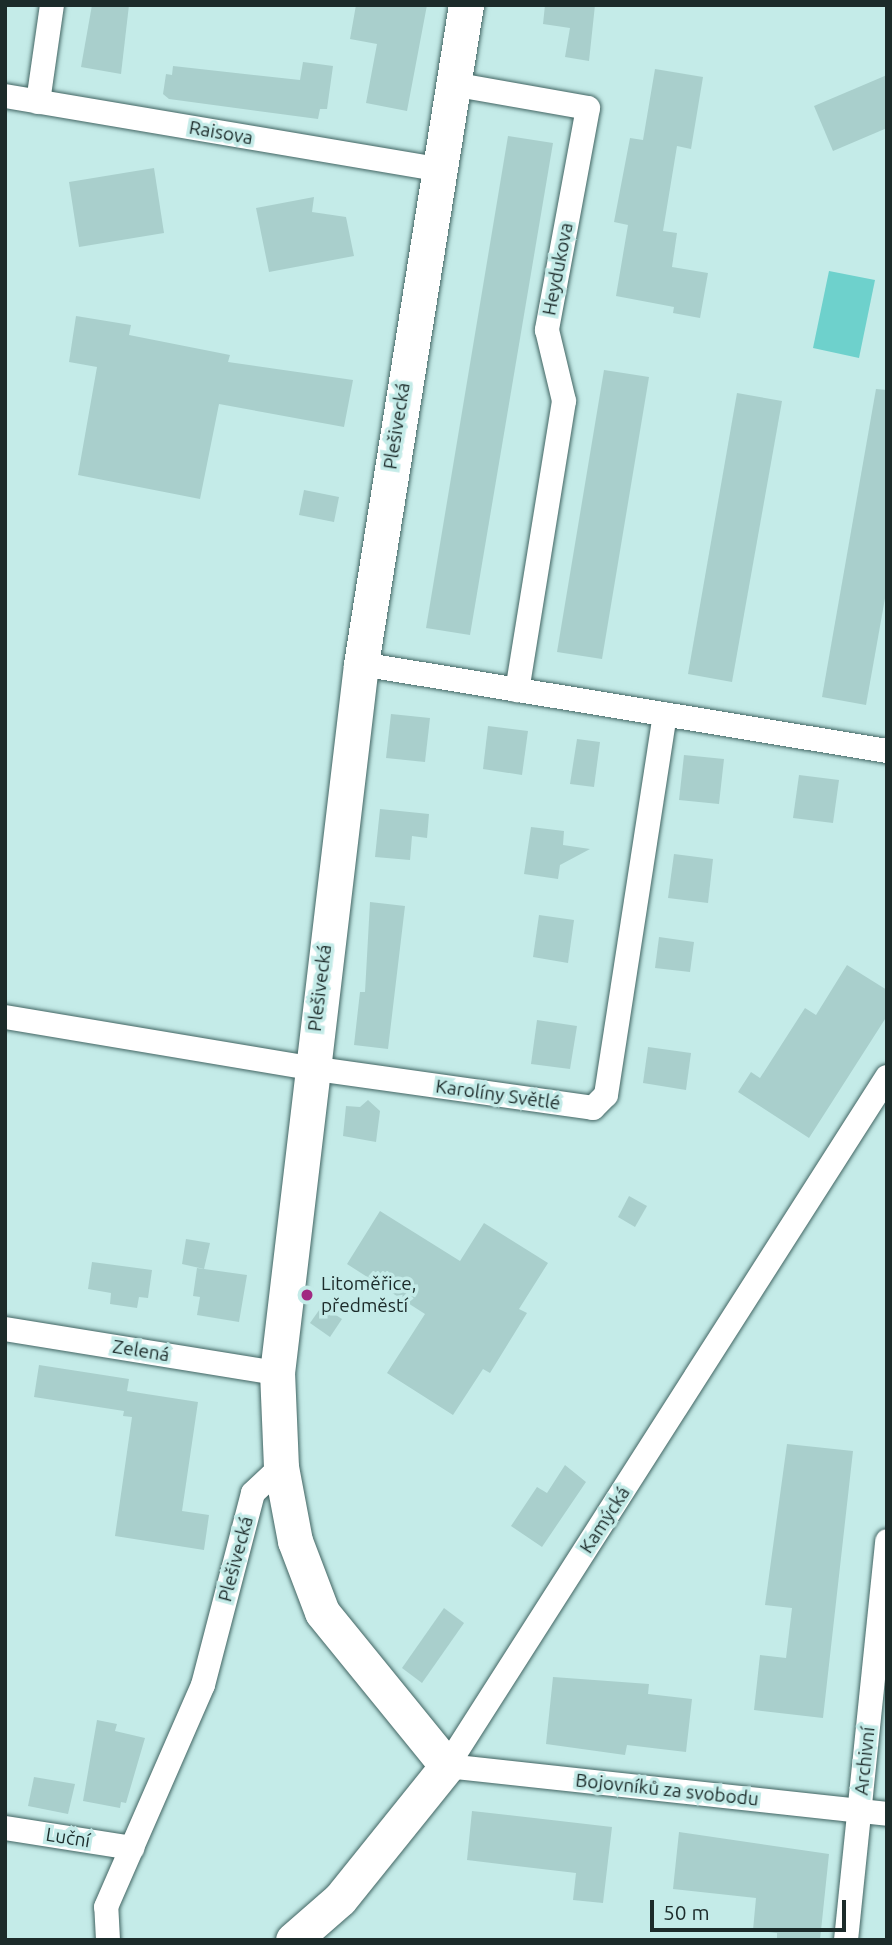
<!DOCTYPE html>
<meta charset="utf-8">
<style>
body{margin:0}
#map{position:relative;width:892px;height:1945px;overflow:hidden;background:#c4ebe8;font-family:Ubuntu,sans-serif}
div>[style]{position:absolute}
.green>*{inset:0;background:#6ed1cc}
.building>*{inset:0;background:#a9cfcc}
.roads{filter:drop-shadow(0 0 2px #426563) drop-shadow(0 0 2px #426563)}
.street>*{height:24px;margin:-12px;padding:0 12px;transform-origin:12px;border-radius:12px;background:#fff}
.secondary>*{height:35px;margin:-17.5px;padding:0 17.5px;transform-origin:17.5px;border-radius:17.5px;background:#fff}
.dots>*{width:19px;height:19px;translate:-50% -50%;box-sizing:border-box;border:4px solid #c4ebe8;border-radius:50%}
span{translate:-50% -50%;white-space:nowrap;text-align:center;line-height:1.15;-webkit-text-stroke:7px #c4ebe8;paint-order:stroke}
.street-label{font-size:19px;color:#1c2b2a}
.poi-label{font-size:19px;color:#1c2b2a}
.left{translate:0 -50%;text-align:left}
.frame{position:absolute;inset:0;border:7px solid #1c2b2a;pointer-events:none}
.scale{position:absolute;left:650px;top:1900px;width:196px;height:32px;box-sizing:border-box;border:4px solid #1c2b2a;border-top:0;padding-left:9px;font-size:21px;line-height:24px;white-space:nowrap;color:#1c2b2a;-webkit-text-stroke:5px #c4ebe8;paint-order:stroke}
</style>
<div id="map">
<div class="green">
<div style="clip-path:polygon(829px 271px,875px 280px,859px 358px,813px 348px)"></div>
</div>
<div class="building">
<div style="clip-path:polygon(92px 5px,129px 5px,121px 74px,81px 67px)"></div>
<div style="clip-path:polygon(356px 5px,427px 5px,407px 111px,366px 103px,377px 44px,350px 39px)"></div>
<div style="clip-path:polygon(545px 5px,595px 5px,589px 61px,565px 57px,570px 28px,543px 24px)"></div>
<div style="clip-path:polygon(303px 62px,333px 66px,327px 109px,320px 109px,318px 119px,169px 99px,163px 94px,166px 74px,172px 75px,173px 66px,300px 80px)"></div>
<div style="clip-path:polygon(655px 69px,703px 77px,691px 149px,677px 146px,663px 231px,677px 233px,672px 267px,708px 273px,700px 318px,673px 313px,674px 307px,616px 296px,628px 225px,614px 222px,630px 138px,643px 140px)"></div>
<div style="clip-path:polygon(887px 75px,887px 128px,833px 151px,814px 106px)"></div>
<div style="clip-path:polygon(508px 136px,553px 143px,470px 635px,426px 628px)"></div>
<div style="clip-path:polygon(154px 168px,164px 233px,79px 247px,69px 182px)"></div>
<div style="clip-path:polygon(314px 197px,312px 212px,346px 217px,354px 256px,269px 272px,256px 208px)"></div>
<div style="clip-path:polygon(76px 316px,131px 325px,129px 335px,230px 355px,228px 362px,353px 380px,344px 427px,219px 404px,200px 499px,78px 475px,97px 367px,69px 362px)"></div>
<div style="clip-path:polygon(604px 370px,649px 377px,602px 659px,557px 652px)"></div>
<div style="clip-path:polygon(876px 389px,887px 390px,887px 587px,866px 705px,822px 697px)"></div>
<div style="clip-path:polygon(737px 393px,782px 401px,732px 682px,688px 674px)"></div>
<div style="clip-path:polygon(304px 490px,339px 497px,334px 522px,299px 515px)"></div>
<div style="clip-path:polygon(391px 714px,430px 718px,425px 762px,386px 758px)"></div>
<div style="clip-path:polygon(488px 726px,528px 731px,522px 775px,483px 769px)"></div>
<div style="clip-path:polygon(577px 739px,600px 742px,594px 787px,570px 784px)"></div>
<div style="clip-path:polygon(684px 755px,724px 759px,719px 804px,679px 800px)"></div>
<div style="clip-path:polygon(799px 775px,839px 780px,833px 823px,793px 818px)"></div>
<div style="clip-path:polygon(380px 809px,429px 814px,427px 838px,412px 836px,410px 860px,375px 857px)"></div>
<div style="clip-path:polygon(531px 827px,564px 831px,563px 845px,590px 849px,560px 865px,558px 879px,524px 874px)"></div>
<div style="clip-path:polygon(674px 854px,713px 859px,708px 903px,668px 898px)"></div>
<div style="clip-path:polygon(370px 902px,405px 906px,388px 1049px,354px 1045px,360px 992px,365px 992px)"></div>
<div style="clip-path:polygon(539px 915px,574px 920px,568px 963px,533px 957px)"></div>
<div style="clip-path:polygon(659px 937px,694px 942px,690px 972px,655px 968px)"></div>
<div style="clip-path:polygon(847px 965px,887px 990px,887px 1016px,809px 1138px,738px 1092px,751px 1072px,760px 1078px,805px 1008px,816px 1015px)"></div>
<div style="clip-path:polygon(537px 1020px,577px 1026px,570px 1069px,531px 1064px)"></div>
<div style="clip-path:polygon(648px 1047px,691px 1053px,686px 1090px,643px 1083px)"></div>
<div style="clip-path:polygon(368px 1100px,380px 1111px,376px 1142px,343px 1136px,346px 1106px,360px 1107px)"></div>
<div style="clip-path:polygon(629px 1196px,647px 1206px,635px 1227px,618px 1217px)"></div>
<div style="clip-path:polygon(380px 1211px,460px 1261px,484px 1223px,548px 1263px,519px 1309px,527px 1313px,490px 1373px,483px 1369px,453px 1415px,387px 1373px,425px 1314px,347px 1264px)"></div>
<div style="clip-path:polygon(186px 1239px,210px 1243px,204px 1269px,182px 1264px)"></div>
<div style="clip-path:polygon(92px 1262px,152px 1270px,148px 1298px,139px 1297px,137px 1308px,110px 1304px,111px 1293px,88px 1289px)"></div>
<div style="clip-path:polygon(197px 1268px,247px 1275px,239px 1322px,197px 1315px,200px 1297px,193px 1296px)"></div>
<div style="clip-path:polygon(322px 1306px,342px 1319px,330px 1337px,310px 1323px)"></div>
<div style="clip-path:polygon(39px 1365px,129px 1379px,127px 1391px,198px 1402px,182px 1511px,209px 1515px,204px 1550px,115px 1536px,132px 1417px,123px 1416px,124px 1411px,34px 1397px)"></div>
<div style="clip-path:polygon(787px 1444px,853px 1451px,823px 1718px,754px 1710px,760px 1655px,786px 1658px,792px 1608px,765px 1605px)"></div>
<div style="clip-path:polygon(565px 1465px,586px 1482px,542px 1547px,511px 1526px,537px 1487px,547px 1493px)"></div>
<div style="clip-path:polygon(444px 1608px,464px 1623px,422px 1683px,402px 1668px)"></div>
<div style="clip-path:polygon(553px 1677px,649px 1684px,648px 1694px,692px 1699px,686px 1752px,627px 1745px,625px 1755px,546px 1744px)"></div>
<div style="clip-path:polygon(97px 1720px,117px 1724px,115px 1731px,145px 1738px,126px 1803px,121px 1802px,120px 1808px,83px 1801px)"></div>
<div style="clip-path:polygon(34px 1777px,75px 1784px,68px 1814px,28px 1806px)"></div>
<div style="clip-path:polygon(472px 1811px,612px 1827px,603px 1903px,573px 1900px,576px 1873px,467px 1860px)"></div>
<div style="clip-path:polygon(679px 1832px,829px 1854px,820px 1940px,777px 1940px,777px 1933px,753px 1930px,756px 1898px,673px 1889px)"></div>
</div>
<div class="roads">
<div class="street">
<div style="left:452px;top:84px;width:138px;rotate:10deg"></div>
<div style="left:588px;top:108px;width:226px;rotate:100.5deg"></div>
<div style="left:547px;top:330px;width:73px;rotate:76.5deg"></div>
<div style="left:564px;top:401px;width:293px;rotate:99.2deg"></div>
<div style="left:5px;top:96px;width:437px;rotate:9.6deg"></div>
<div style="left:38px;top:102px;width:98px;rotate:-81.8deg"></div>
<div style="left:361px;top:664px;width:533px;rotate:9.39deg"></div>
<div style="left:5px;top:1017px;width:309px;rotate:9.5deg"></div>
<div style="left:310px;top:1068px;width:286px;rotate:8deg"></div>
<div style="left:593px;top:1108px;width:18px;rotate:-45deg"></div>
<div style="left:606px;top:1095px;width:385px;rotate:-81.2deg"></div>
<div style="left:887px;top:1077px;width:818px;rotate:122.56deg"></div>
<div style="left:447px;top:1766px;width:443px;rotate:6.2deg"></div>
<div style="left:5px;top:1329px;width:276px;rotate:9.2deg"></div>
<div style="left:5px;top:1828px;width:129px;rotate:8.9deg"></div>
<div style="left:108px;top:1940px;width:33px;rotate:-93deg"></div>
<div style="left:106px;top:1907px;width:242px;rotate:-66.4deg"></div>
<div style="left:203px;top:1685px;width:198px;rotate:-75.4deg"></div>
<div style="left:253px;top:1493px;width:38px;rotate:-43deg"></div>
<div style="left:846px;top:1940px;width:401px;rotate:-84.1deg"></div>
</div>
<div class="secondary">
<div style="left:293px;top:1940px;width:62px;rotate:-41.1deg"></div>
<div style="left:340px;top:1899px;width:171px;rotate:-51.2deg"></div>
<div style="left:447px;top:1766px;width:198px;rotate:-129.1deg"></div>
<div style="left:322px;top:1612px;width:76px;rotate:-110.8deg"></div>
<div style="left:295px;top:1541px;width:75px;rotate:-100.7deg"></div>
<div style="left:281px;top:1467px;width:94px;rotate:-92.4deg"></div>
<div style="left:277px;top:1373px;width:714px;rotate:-83.24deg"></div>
<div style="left:361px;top:664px;width:667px;rotate:-80.95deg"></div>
</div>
</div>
<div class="dots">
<div style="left:307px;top:1295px;background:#a12a82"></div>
</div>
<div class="street-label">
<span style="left:221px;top:133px;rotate:10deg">Raisova</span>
<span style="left:558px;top:269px;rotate:-79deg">Heydukova</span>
<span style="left:397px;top:426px;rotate:-81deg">Plešivecká</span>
<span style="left:320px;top:988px;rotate:-83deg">Plešivecká</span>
<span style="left:498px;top:1095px;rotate:8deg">Karolíny Světlé</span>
<span style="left:141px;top:1351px;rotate:9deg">Zelená</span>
<span style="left:605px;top:1520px;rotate:-57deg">Kamýcká</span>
<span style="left:236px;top:1559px;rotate:-75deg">Plešivecká</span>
<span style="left:865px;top:1761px;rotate:-84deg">Archivní</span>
<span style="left:667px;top:1790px;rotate:6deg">Bojovníků za svobodu</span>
<span style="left:68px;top:1838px;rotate:9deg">Luční</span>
</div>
<div class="poi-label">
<span class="left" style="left:321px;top:1295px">Litoměřice,<br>předměstí</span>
</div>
<div class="frame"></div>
<div class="scale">50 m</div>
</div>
